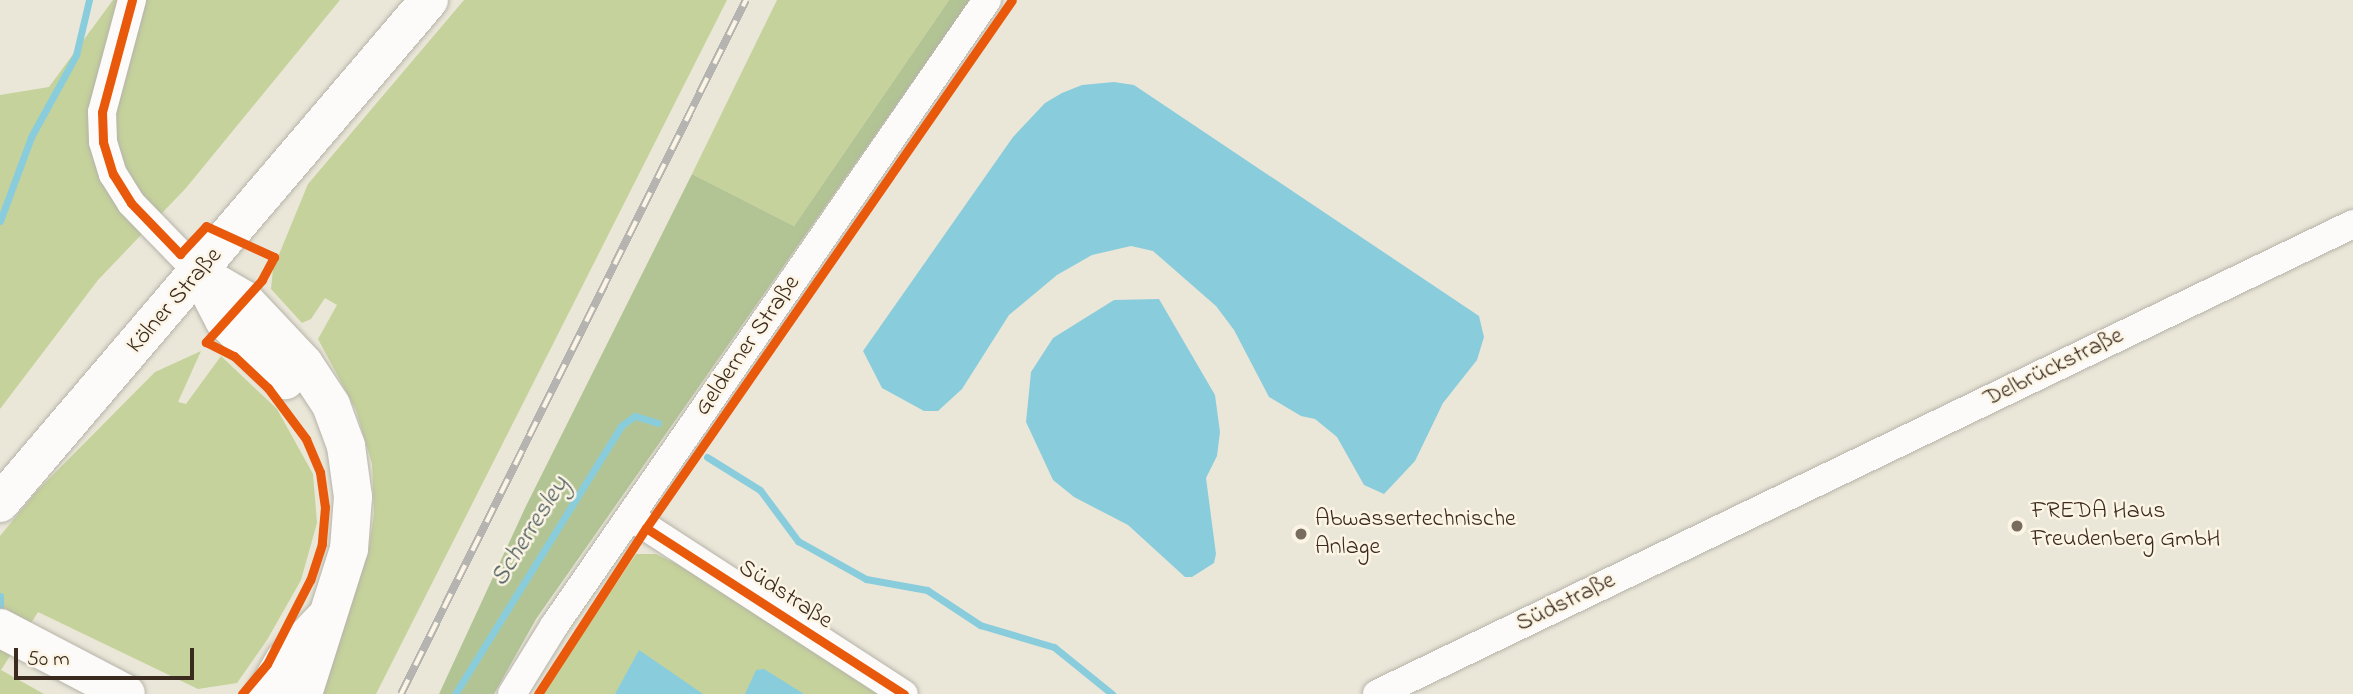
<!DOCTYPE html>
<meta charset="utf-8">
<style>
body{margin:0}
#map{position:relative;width:2353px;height:694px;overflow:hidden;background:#eae7d9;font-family:"Indie Flower",sans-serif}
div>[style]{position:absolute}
.green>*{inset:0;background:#c5d29b}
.forest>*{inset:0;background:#b2c494}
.water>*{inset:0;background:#89cddd}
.stream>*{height:7px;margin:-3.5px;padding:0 3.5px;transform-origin:3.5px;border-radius:3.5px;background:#89cddd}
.roads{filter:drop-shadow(0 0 2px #b6b3a9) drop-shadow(0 0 2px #b6b3a9)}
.street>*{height:28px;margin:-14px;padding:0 14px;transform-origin:14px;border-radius:14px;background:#fcfbf9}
.secondary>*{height:38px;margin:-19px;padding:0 19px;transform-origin:19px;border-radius:19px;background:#fcfbf9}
.primary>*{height:38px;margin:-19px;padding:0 19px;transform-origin:19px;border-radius:19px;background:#fcfbf9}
.rail>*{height:8px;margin-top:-4px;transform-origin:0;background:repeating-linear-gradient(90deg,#fcf5e5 0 16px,#b6b4b0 0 32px);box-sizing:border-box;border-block:2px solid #b6b4b0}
.cycleway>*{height:9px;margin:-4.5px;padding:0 4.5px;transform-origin:4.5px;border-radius:4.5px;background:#e8590c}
.dots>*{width:19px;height:19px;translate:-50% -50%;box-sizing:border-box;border:4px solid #fcf5e5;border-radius:50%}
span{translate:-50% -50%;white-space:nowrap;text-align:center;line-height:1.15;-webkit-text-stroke:5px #fcf5e5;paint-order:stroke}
.street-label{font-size:24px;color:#3b2a1e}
.poi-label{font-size:24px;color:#3b2a1e}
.left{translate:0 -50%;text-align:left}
.water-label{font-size:26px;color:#465858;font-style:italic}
.scale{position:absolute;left:14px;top:648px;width:180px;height:32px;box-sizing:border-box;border:4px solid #3b2a1e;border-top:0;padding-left:9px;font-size:21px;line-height:24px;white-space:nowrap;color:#3b2a1e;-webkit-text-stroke:5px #fcf5e5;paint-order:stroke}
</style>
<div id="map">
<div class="green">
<div style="clip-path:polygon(113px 0,340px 0,186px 188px,98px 280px,0 409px,0 95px,49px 87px)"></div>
<div style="clip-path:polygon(464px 0,727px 0,376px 694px,322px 694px,330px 657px,368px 554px,374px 514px,372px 464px,356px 410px,318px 339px,337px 305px,325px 298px,311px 319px,302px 323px,271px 289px,273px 269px,308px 184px)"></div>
<div style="clip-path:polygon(777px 0,949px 0,794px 226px,692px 174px)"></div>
<div style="clip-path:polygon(201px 351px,178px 402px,186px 404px,221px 356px,277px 409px,313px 474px,317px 523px,301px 580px,267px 640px,237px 683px,198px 689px,38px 612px,1px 670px,44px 694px,0 694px,0 536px,37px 491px,155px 372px)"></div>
<div style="clip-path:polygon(636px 554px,656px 554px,679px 565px,882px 694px,542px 694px)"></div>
</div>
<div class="forest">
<div style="clip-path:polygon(949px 0,970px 0,536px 619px,494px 694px,439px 694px,526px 506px,692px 174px,794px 226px)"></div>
</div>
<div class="water">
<div style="clip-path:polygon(1114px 82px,1134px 85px,1479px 316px,1484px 337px,1477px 360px,1443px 403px,1415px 461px,1384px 494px,1364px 485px,1337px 437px,1315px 419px,1301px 416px,1269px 397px,1234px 330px,1216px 306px,1153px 251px,1131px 246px,1092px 255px,1057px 275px,1009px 315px,962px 389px,938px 411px,924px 411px,882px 388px,863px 351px,1013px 137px,1045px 103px,1062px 93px,1082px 85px)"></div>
<div style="clip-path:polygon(1159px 299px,1215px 395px,1220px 432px,1217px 456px,1206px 478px,1216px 554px,1214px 563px,1192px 577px,1185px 577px,1128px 525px,1074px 497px,1053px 480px,1026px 422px,1031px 372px,1053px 338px,1114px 300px)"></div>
<div style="clip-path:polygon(639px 650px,703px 694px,615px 694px)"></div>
<div style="clip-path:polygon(764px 669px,804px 694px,745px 694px,756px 670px)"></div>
</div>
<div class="stream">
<div style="left:0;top:221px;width:90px;rotate:-69.7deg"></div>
<div style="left:31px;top:137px;width:94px;rotate:-61.2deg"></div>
<div style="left:76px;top:55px;width:57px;rotate:-76.7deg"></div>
<div style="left:707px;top:457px;width:62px;rotate:31.9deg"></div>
<div style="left:760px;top:490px;width:64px;rotate:53.3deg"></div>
<div style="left:798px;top:541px;width:78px;rotate:29.2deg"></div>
<div style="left:866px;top:579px;width:62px;rotate:10.2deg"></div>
<div style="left:927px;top:590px;width:64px;rotate:33.4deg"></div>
<div style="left:980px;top:625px;width:77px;rotate:16.6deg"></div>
<div style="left:1054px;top:647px;width:75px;rotate:39deg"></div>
<div style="left:0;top:596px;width:20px;rotate:90deg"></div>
<div style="left:455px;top:694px;width:315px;rotate:-58.2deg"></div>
<div style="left:621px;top:426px;width:17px;rotate:-36deg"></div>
<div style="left:635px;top:416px;width:24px;rotate:17deg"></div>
</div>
<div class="roads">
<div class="street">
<div style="left:132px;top:0;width:116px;rotate:105deg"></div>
<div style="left:102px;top:112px;width:30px;rotate:88deg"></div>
<div style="left:103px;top:142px;width:34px;rotate:73deg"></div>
<div style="left:113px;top:174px;width:34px;rotate:58deg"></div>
<div style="left:131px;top:203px;width:99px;rotate:45.8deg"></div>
<div style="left:631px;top:517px;width:325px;rotate:33deg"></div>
<div style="left:512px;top:694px;width:80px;rotate:-58.3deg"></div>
<div style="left:554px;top:626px;width:761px;rotate:-55.33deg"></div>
<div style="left:1377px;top:694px;width:1083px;rotate:-25.71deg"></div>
</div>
<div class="secondary">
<div style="left:200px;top:274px;width:50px;rotate:30.2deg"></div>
<div style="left:243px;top:299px;width:89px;rotate:46.8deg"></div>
<div style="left:304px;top:364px;width:49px;rotate:56.6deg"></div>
<div style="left:331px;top:405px;width:44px;rotate:69.9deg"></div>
<div style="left:346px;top:446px;width:51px;rotate:82.2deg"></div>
<div style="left:353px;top:497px;width:52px;rotate:94.4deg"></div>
<div style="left:349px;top:549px;width:152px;rotate:107.6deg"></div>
<div style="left:200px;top:274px;width:52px;rotate:62.4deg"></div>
<div style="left:224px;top:320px;width:86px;rotate:44.5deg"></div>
<div style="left:0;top:628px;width:142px;rotate:27.6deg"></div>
<div style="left:265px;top:694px;width:39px;rotate:-60deg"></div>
<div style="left:285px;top:660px;width:55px;rotate:-46.5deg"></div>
</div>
<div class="primary">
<div style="left:0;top:503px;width:661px;rotate:-49.54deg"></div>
</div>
</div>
<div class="rail">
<div style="left:401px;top:694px;width:775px;rotate:-63.57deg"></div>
</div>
<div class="cycleway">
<div style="left:132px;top:0;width:116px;rotate:105deg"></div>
<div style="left:102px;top:112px;width:30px;rotate:88deg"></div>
<div style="left:103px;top:142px;width:34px;rotate:73deg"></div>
<div style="left:113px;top:174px;width:34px;rotate:58deg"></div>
<div style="left:131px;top:203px;width:71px;rotate:46.1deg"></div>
<div style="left:180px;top:254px;width:38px;rotate:-47deg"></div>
<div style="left:206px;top:226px;width:75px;rotate:24.5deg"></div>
<div style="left:274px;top:257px;width:26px;rotate:118deg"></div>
<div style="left:262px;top:280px;width:84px;rotate:132.1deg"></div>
<div style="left:206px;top:342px;width:31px;rotate:27deg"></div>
<div style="left:234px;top:356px;width:47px;rotate:43.3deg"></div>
<div style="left:268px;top:388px;width:64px;rotate:53.3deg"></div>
<div style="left:306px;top:439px;width:36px;rotate:67deg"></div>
<div style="left:320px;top:472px;width:35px;rotate:82deg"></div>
<div style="left:325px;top:507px;width:37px;rotate:95deg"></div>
<div style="left:322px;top:544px;width:38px;rotate:108deg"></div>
<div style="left:310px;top:580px;width:94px;rotate:117.1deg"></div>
<div style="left:267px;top:664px;width:39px;rotate:130deg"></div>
<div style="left:646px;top:528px;width:307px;rotate:32.8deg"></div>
<div style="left:538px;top:694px;width:198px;rotate:-57deg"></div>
<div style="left:646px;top:528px;width:642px;rotate:-55.27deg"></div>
</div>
<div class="dots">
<div style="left:2017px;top:526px;background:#786c5f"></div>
<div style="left:1301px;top:534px;background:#786c5f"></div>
</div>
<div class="street-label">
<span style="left:175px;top:301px;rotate:-49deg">Kölner Straße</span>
<span style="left:748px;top:346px;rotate:-55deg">Gelderner Straße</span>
<span style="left:2054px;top:368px;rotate:-26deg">Delbrückstraße</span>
<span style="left:785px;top:595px;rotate:33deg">Südstraße</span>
<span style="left:1566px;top:603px;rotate:-26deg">Südstraße</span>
</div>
<div class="poi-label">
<span class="left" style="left:2031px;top:526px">FREDA Haus<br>Freudenberg GmbH</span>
<span class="left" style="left:1315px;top:534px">Abwassertechnische<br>Anlage</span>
</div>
<div class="water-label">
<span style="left:531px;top:532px;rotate:-58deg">Scherresley</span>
</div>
<div class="scale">50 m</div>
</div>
